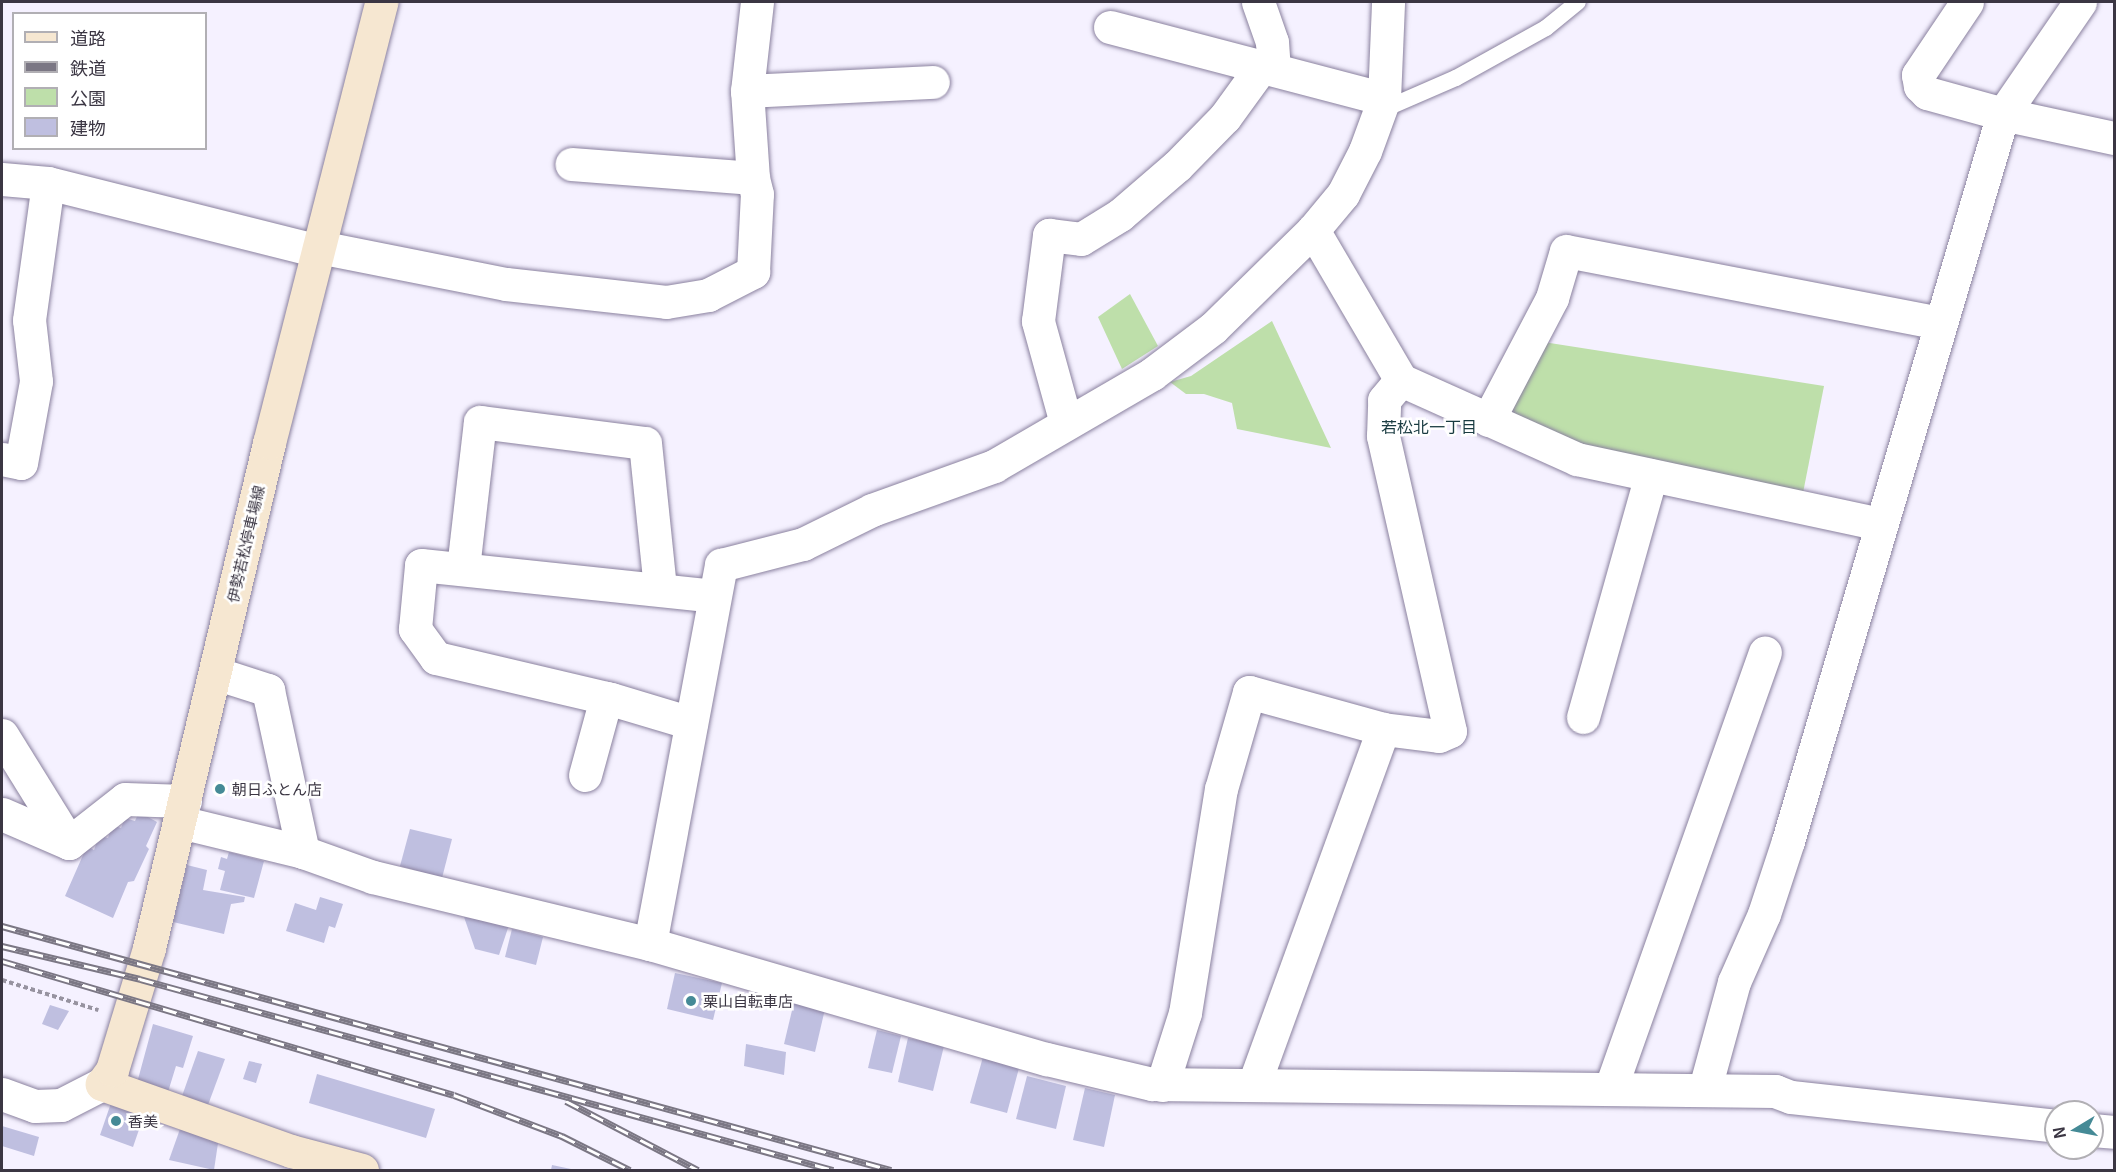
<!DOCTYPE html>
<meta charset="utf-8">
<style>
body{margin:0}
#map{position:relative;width:2116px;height:1172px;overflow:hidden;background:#f5f1ff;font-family:Georgia,"Noto Sans JP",serif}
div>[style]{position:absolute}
.green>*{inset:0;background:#bedfaa}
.building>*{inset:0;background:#bfbfe0}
.path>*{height:4px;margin-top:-2px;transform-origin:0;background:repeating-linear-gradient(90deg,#9793a0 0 4.5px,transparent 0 7.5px)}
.roads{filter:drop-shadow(0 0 2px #8a819f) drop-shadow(0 0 2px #8a819f)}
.service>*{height:16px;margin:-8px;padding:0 8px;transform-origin:8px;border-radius:8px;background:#fff}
.minor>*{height:33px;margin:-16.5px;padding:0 16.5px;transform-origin:16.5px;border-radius:16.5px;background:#fff}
.secondary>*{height:33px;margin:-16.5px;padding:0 16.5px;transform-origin:16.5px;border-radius:16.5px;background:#f6e7d1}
.rail>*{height:7px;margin-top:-3.5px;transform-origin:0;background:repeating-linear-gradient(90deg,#fff 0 14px,#7b7784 0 28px);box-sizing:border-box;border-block:2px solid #7b7784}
.dots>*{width:16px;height:16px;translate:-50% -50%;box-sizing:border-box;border:3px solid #fff;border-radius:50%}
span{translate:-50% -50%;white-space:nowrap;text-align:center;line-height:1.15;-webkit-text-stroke:5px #fff;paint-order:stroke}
.street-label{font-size:15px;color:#3b3643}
.poi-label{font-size:15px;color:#3b3643}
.left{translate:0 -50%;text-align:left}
.neighbourhood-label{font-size:16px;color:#193b41}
.frame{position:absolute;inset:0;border:3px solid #3b3643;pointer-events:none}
.legend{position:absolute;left:12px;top:12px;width:195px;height:138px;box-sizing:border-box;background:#fff;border:2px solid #b1afb4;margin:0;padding:8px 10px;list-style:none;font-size:18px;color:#3b3643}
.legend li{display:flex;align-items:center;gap:12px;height:30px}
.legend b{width:30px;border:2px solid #b1afb4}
.north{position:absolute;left:2044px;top:1100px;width:60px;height:60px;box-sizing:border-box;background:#fff;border:2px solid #b1afb4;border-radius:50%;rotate:260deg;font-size:16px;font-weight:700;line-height:24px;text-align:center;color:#3b3643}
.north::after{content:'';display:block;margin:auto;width:21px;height:27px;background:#458a96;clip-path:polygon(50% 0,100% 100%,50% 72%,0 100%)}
</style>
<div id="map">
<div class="green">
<div style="clip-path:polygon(1130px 294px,1158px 346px,1122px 369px,1098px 317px)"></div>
<div style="clip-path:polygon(1272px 321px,1331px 448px,1237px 429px,1232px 403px,1204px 394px,1186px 394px,1170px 382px,1191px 376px)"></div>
<div style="clip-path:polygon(1537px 341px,1824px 386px,1802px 498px,1596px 452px,1499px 412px)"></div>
</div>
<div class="building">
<div style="clip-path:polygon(139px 812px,157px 822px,146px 846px,149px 849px,134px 881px,128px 882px,113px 918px,65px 896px,87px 846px,94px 850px,99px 836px,108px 838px,112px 825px,121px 828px,125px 818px,135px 821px)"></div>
<div style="clip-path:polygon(410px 829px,452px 839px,442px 878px,400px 866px)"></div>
<div style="clip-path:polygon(229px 852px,264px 861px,254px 898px,220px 890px,225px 871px,218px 869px,221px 857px,227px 859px)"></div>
<div style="clip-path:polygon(187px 865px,207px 870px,203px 890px,245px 897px,244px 902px,231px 904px,224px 934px,173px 922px)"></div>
<div style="clip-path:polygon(320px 897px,343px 904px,335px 928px,329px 926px,324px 943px,286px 931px,295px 903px,316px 910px)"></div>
<div style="clip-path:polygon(464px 917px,509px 925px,499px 955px,475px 949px)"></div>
<div style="clip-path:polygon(512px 929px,543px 937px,536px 965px,505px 957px)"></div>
<div style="clip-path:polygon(675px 973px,722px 983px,713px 1020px,667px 1009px)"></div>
<div style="clip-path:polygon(794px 1002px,825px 1009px,815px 1052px,784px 1044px)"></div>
<div style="clip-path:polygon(50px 1005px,69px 1011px,58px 1030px,42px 1024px)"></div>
<div style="clip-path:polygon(153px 1024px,193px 1036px,183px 1068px,176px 1066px,168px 1092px,137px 1083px)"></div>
<div style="clip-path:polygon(877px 1030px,901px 1036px,892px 1073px,868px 1068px)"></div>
<div style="clip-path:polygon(908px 1038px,944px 1046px,933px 1091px,898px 1082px)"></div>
<div style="clip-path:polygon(746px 1044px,786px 1052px,784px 1075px,744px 1066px)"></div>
<div style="clip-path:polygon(198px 1051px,225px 1059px,208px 1105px,182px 1096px)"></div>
<div style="clip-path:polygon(983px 1057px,1019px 1068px,1007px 1113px,970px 1103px)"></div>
<div style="clip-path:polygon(249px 1061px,262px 1064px,256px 1083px,243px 1079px)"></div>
<div style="clip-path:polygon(317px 1074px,435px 1109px,426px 1138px,309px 1103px)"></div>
<div style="clip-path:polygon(1027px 1076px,1066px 1086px,1056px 1129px,1016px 1119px)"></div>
<div style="clip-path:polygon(1085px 1088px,1115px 1095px,1104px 1147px,1073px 1140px)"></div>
<div style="clip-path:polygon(111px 1103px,144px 1115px,133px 1147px,100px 1135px)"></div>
<div style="clip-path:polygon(2px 1126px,39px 1137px,34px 1156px,2px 1146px)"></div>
<div style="clip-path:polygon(180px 1129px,218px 1143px,214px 1170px,169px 1160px)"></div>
<div style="clip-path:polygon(552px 1165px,571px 1169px,571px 1170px,551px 1170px)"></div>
</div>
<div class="path">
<div style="left:2px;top:980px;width:101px;rotate:17.4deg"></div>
</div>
<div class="roads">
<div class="service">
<div style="left:1380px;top:111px;width:83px;rotate:-23.5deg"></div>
<div style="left:1456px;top:78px;width:103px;rotate:-29.1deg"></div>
<div style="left:1546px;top:28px;width:41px;rotate:-39.1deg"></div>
</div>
<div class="minor">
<div style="left:1258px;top:2px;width:42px;rotate:70.7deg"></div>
<div style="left:1272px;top:42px;width:27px;rotate:86deg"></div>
<div style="left:1967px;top:2px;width:88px;rotate:123.9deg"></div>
<div style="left:1918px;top:75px;width:11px;rotate:80deg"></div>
<div style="left:1920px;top:86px;width:10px;rotate:45deg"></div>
<div style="left:1927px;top:93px;width:79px;rotate:15.4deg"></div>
<div style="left:2003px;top:114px;width:114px;rotate:12.2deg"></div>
<div style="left:1110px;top:27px;width:283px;rotate:14.7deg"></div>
<div style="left:747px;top:91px;width:186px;rotate:-2.8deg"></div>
<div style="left:753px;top:178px;width:87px;rotate:-93.9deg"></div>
<div style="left:747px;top:91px;width:90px;rotate:-83.6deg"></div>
<div style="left:2px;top:179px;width:46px;rotate:5deg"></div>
<div style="left:48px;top:183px;width:278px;rotate:14.1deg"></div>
<div style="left:1313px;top:230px;width:174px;rotate:59.6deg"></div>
<div style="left:1401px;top:380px;width:193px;rotate:24.2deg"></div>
<div style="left:1577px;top:459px;width:311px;rotate:12.1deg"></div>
<div style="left:319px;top:247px;width:191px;rotate:11.2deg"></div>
<div style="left:506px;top:284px;width:161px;rotate:6.4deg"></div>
<div style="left:666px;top:302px;width:43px;rotate:-9.5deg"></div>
<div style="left:708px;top:295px;width:51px;rotate:-27.1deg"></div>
<div style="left:753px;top:272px;width:78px;rotate:-87.1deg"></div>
<div style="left:757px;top:194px;width:16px;rotate:-104deg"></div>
<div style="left:753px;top:178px;width:182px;rotate:-175.6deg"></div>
<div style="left:1488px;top:420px;width:138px;rotate:-62.3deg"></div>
<div style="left:1552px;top:298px;width:49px;rotate:-73.4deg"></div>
<div style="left:1566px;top:251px;width:380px;rotate:10.9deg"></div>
<div style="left:1066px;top:423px;width:106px;rotate:-105.4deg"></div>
<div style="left:1038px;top:321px;width:87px;rotate:-82.7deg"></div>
<div style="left:1049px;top:235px;width:32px;rotate:7deg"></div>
<div style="left:1081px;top:239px;width:46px;rotate:-31.6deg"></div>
<div style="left:1120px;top:215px;width:75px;rotate:-40.7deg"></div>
<div style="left:1177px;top:166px;width:69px;rotate:-45.6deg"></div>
<div style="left:1225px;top:117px;width:63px;rotate:-54deg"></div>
<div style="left:2px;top:459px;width:19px;rotate:12deg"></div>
<div style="left:21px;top:463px;width:83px;rotate:-79.6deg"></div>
<div style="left:36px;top:381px;width:61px;rotate:-96.5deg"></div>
<div style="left:29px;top:320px;width:138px;rotate:-82.1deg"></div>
<div style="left:463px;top:568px;width:147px;rotate:-83.4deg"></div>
<div style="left:480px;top:422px;width:166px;rotate:7.3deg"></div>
<div style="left:645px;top:443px;width:147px;rotate:84.1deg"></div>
<div style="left:215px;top:673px;width:56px;rotate:17.8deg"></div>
<div style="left:268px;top:690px;width:166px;rotate:77.8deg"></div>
<div style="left:1583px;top:717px;width:251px;rotate:-74.3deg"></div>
<div style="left:691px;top:723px;width:84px;rotate:-163.3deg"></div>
<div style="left:611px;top:699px;width:180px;rotate:-166.8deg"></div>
<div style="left:436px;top:658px;width:36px;rotate:-126deg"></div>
<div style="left:415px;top:629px;width:64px;rotate:-84.6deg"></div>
<div style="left:421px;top:565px;width:295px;rotate:6deg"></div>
<div style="left:2px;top:735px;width:127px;rotate:58.2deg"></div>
<div style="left:69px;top:843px;width:71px;rotate:-38.2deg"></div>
<div style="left:125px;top:799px;width:60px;rotate:1.9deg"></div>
<div style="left:585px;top:775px;width:80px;rotate:-74.7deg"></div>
<div style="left:2px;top:814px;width:73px;rotate:23.4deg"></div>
<div style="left:180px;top:822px;width:127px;rotate:13.7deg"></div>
<div style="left:303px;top:852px;width:74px;rotate:19.7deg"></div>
<div style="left:373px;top:877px;width:285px;rotate:13.6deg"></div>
<div style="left:650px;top:944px;width:413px;rotate:16.2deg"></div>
<div style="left:1047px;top:1059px;width:108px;rotate:13.4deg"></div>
<div style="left:1152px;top:1084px;width:623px;rotate:0.64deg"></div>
<div style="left:1775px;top:1091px;width:17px;rotate:21deg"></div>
<div style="left:1791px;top:1097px;width:267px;rotate:6.2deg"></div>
<div style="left:650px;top:944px;width:386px;rotate:-79.4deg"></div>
<div style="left:721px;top:565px;width:85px;rotate:-14.4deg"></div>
<div style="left:803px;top:544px;width:77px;rotate:-26.2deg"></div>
<div style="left:872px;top:510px;width:130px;rotate:-19.8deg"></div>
<div style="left:994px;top:466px;width:183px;rotate:-30.2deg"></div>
<div style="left:1152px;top:374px;width:76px;rotate:-37deg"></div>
<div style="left:1213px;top:328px;width:140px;rotate:-44.4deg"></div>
<div style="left:1313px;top:230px;width:47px;rotate:-50.2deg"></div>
<div style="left:1343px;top:194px;width:48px;rotate:-62.9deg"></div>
<div style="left:1365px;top:151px;width:55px;rotate:-69.9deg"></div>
<div style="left:1384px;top:99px;width:97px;rotate:-87.6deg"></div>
<div style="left:1254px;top:1084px;width:378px;rotate:-70deg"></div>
<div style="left:1162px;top:1085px;width:76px;rotate:-72.3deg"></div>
<div style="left:1185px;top:1013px;width:227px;rotate:-80.9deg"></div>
<div style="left:1221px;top:789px;width:101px;rotate:-73.9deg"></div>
<div style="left:1249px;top:692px;width:139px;rotate:15.4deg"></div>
<div style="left:1383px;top:729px;width:56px;rotate:7.1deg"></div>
<div style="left:1439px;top:736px;width:12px;rotate:-24deg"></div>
<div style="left:1450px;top:731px;width:303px;rotate:-102.8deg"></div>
<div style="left:1383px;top:436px;width:36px;rotate:-88deg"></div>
<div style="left:1384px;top:400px;width:26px;rotate:-50deg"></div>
<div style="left:1611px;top:1087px;width:461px;rotate:-70.5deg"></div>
<div style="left:1705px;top:1088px;width:110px;rotate:-74.7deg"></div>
<div style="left:1734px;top:982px;width:74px;rotate:-66.2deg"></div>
<div style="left:1764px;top:914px;width:77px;rotate:-71.8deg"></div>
<div style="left:1788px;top:841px;width:758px;rotate:-73.53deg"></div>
<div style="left:2003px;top:114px;width:136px;rotate:-55.5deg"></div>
<div style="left:2px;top:1094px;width:35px;rotate:20deg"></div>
<div style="left:35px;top:1106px;width:26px;rotate:-2deg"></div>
<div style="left:61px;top:1105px;width:46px;rotate:-27.1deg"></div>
<div style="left:2092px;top:1130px;width:22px;rotate:5deg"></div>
</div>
<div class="secondary">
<div style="left:362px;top:1170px;width:73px;rotate:-165deg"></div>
<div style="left:291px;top:1151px;width:201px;rotate:-160.5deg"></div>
<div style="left:102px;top:1084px;width:17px;rotate:-54deg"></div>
<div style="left:112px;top:1070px;width:127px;rotate:-73.1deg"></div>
<div style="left:149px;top:948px;width:519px;rotate:-76.63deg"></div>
<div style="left:269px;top:443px;width:455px;rotate:-75.7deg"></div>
</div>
</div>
<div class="rail">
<div style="left:2px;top:926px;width:922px;rotate:15.35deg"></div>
<div style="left:2px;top:946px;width:142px;rotate:13.4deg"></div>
<div style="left:140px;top:979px;width:719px;rotate:15.41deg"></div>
<div style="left:2px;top:961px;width:471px;rotate:16.5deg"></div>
<div style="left:454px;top:1095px;width:116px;rotate:20.8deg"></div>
<div style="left:562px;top:1136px;width:76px;rotate:26.6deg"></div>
<div style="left:566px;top:1101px;width:149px;rotate:27.6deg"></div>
</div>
<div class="dots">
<div style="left:220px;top:789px;background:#458a96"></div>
<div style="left:691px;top:1001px;background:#458a96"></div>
<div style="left:116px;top:1121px;background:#458a96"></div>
</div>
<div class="street-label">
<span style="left:245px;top:544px;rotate:-77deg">伊勢若松停車場線</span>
</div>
<div class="poi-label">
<span class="left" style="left:232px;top:789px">朝日ふとん店</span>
<span class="left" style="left:703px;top:1001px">栗山自転車店</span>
<span class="left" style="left:128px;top:1121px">香美</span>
</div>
<div class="neighbourhood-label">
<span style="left:1429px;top:426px">若松北一丁目</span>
</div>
<div class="frame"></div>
<ul class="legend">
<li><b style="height:8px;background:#f6e7d1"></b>道路</li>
<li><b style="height:8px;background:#7b7784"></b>鉄道</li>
<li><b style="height:16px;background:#bedfaa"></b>公園</li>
<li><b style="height:16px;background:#bfbfe0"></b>建物</li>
</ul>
<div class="north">N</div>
</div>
